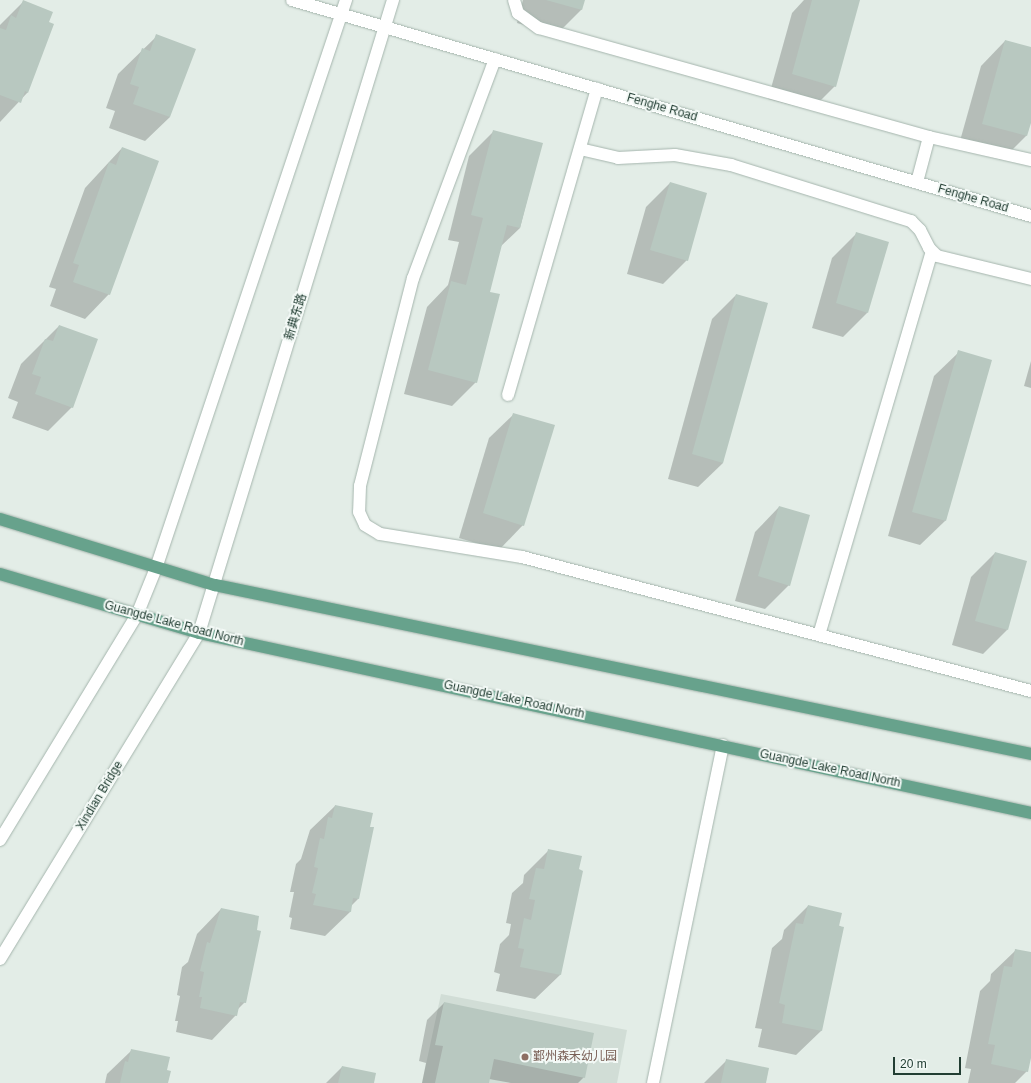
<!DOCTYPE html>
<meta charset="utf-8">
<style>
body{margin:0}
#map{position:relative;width:1031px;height:1083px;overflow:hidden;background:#e3ede7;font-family:Arial,"Noto Sans SC",sans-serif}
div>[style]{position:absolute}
.built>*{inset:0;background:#d1ddd6}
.shadow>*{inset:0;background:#0003}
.building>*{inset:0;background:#b8c8c0}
.roads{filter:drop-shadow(0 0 1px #a5b5ad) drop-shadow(0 0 1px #a5b5ad)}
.lane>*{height:12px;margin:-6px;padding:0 6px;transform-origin:6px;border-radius:6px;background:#fff}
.street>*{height:12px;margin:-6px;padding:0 6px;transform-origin:6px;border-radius:6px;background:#fff}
.secondary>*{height:12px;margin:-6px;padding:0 6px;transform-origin:6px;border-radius:6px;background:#fff}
.primary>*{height:12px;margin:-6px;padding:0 6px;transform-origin:6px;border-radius:6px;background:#67a28c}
.dots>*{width:11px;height:11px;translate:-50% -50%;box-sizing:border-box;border:2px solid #f3f9f6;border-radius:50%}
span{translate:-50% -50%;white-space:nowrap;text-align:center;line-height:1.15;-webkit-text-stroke:4px #f3f9f6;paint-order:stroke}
.street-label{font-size:12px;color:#223e33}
.education-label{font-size:12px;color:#785e54}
.left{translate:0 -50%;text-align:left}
.scale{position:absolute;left:893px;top:1057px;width:68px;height:18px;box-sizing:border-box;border:2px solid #223e33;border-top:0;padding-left:5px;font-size:12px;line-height:14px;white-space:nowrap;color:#223e33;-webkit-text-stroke:3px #f3f9f6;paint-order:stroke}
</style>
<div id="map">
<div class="built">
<div style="clip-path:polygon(441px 994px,627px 1030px,617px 1083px,422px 1083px)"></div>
</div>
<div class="shadow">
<div style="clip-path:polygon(523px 0,584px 0,581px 10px,557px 34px,517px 23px)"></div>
<div style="clip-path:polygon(804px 0,858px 0,835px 86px,811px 110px,768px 99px,792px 13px)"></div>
<div style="clip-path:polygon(23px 2px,28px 92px,0 122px,0 25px)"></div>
<div style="clip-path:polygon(157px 36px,170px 117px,145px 141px,109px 128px,115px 111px,106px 108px,118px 74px)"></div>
<div style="clip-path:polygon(1005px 41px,1031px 48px,1031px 120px,1026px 136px,1002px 160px,958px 148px,981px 66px)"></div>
<div style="clip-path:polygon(494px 131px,541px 144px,520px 228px,500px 247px,489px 293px,476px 382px,452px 406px,404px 394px,427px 307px,448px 285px,459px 242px,448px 240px,469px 156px)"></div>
<div style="clip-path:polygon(122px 148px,109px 294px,85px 319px,50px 306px,56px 289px,49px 287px,85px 188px)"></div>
<div style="clip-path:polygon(670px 183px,687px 260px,663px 284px,627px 274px,646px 207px)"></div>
<div style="clip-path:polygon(857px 233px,867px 313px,843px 337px,812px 328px,832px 258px)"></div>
<div style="clip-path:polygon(736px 295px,723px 463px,698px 487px,668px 479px,712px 319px)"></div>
<div style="clip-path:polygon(59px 326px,72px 407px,48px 431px,12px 418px,18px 402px,8px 398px,21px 364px)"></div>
<div style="clip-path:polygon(959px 352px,991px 361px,945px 521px,920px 545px,888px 536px,934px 376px)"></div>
<div style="clip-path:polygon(1031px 361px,1031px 388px,1024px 386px)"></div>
<div style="clip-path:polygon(514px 414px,523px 525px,499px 550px,459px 538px,489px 438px)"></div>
<div style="clip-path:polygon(779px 507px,789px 585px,765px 609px,735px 601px,755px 532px)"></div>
<div style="clip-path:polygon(995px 553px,1007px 630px,983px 654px,952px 645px,971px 577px)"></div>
<div style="clip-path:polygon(335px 806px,358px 899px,351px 906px,350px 912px,325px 936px,290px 929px,292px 918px,289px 917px,294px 892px,290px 892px,296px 864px,301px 859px,310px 830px)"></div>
<div style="clip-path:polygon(549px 850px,560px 975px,535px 999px,496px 991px,500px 974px,494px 972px,500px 944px,509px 935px,511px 924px,506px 923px,512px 893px,523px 883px,524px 875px)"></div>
<div style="clip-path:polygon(808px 906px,843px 928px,821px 1031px,796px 1055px,758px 1047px,762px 1029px,755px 1028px,772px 948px,782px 939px,784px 930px)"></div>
<div style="clip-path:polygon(221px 909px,245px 1002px,237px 1010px,236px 1015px,212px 1040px,176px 1032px,178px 1021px,175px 1021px,180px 996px,177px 995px,182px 967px,188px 962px,197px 934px)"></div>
<div style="clip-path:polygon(1016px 950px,1031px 953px,1031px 1053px,1027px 1071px,1015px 1083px,968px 1083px,971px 1069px,965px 1068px,980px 991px,990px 981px,991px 974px)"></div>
<div style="clip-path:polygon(444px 1003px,584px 1077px,578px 1083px,511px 1083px,489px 1079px,488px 1083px,422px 1083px,426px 1063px,419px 1061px,427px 1020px)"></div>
<div style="clip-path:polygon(132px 1050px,166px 1071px,167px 1083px,105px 1083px,107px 1074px)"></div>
<div style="clip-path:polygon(727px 1060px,765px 1083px,704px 1083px)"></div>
<div style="clip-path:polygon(342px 1067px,372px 1083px,326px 1083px)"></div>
</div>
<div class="building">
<div style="clip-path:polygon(23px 0,53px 12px,49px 22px,54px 24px,28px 93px,25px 91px,21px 103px,0 95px,0 28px,6px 30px,11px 15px,16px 18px)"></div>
<div style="clip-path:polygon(546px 0,585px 0,582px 10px)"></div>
<div style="clip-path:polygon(812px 0,860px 0,836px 87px,792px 74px)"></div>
<div style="clip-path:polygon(156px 34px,196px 49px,170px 117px,133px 104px,139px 87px,130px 84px,142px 48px,150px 51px)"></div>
<div style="clip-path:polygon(1005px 40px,1031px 47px,1031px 123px,1027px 136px,982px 124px)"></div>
<div style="clip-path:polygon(493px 130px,543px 143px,520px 228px,507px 225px,490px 292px,500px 294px,477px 383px,428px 370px,451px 281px,466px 285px,483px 218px,471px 215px)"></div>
<div style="clip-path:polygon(122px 147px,159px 161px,110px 295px,73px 282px,79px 265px,73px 263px,109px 162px,116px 165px)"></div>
<div style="clip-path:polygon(670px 182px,707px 193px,688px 261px,650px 250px)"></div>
<div style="clip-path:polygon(856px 232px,889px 242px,868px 313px,836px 303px)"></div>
<div style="clip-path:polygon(736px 294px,768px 303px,723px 463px,692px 454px)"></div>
<div style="clip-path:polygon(59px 325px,98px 339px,73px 408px,35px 394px,41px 377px,32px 374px,45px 339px,53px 341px)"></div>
<div style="clip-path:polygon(958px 350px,992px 360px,946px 521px,912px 512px)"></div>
<div style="clip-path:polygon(513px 413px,555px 425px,524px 526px,483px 513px)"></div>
<div style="clip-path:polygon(779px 506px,810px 515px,790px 586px,758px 576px)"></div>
<div style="clip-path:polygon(995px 552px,1027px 561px,1008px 630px,975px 621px)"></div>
<div style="clip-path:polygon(335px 805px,373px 813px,370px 827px,374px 827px,359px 899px,353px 898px,351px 912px,313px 905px,316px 894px,312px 893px,318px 868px,314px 867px,320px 838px,324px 839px,328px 817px,332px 818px)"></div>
<div style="clip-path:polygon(548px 849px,582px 856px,579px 869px,583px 871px,561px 975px,520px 967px,524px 949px,518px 948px,524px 918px,531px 920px,535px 900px,529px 899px,536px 868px,544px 869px)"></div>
<div style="clip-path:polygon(808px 905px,842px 913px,839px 926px,844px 927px,822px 1031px,782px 1023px,785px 1005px,779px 1003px,796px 923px,803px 924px)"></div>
<div style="clip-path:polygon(221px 908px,259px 916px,257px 930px,261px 931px,246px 1003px,240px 1002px,237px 1016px,200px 1008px,202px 997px,199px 997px,204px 972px,200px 971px,207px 942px,210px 943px)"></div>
<div style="clip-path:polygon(1015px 949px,1031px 952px,1031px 1058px,1028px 1072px,991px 1064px,995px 1045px,988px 1044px,1004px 966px,1012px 967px)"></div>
<div style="clip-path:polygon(444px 1002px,594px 1033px,585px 1078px,494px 1059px,489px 1083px,435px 1083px,443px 1046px,435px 1045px)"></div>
<div style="clip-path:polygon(131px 1049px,170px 1057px,167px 1070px,171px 1071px,168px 1083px,120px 1083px,125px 1061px,128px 1062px)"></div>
<div style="clip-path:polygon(726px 1059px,769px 1068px,766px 1083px,721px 1083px)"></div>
<div style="clip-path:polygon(342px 1066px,376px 1073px,374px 1083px,338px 1083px)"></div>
</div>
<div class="roads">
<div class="lane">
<div style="left:514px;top:0;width:14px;rotate:73deg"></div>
<div style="left:518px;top:13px;width:26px;rotate:36deg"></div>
<div style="left:539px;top:28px;width:405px;rotate:15.6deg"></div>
<div style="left:929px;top:137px;width:47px;rotate:104.9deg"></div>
<div style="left:495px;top:59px;width:234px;rotate:110.5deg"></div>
<div style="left:413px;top:278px;width:215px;rotate:104.3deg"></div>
<div style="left:360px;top:486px;width:26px;rotate:92deg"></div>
<div style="left:359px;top:512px;width:14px;rotate:65deg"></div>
<div style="left:365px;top:525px;width:17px;rotate:31deg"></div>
<div style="left:380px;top:534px;width:144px;rotate:9.2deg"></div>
<div style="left:522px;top:557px;width:526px;rotate:14.75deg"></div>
<div style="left:929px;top:137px;width:105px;rotate:12.7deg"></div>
<div style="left:580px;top:149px;width:39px;rotate:13deg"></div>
<div style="left:618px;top:158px;width:57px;rotate:-3deg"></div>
<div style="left:675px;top:155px;width:57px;rotate:10.1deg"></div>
<div style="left:731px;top:165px;width:189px;rotate:17.3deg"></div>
<div style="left:911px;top:221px;width:13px;rotate:45deg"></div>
<div style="left:920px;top:230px;width:20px;rotate:63deg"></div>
<div style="left:929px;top:248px;width:11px;rotate:45deg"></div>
<div style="left:937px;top:256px;width:97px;rotate:13.7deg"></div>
<div style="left:508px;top:395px;width:319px;rotate:-73.8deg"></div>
<div style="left:819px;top:635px;width:399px;rotate:-73.6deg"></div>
</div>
<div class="street">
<div style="left:292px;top:0;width:770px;rotate:16.29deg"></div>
<div style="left:653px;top:1083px;width:345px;rotate:-78.3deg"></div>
</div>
<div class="secondary">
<div style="left:0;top:840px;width:263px;rotate:-58.7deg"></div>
<div style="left:137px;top:615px;width:51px;rotate:-68deg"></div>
<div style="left:156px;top:568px;width:599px;rotate:-71.5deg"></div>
<div style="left:0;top:959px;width:382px;rotate:-58.6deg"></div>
<div style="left:199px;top:633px;width:662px;rotate:-72.96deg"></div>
</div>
<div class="primary">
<div style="left:0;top:519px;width:225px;rotate:17.1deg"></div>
<div style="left:215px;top:585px;width:833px;rotate:11.7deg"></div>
<div style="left:0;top:574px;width:208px;rotate:16.5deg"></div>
<div style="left:199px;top:633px;width:851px;rotate:12.21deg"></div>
</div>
</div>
<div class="dots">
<div style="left:525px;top:1057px;background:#8d6e63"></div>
</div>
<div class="street-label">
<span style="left:662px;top:108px;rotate:16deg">Fenghe Road</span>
<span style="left:973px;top:199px;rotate:16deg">Fenghe Road</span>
<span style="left:296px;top:317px;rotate:-73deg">新典东路</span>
<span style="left:174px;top:624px;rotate:15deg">Guangde Lake Road North</span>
<span style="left:514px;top:700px;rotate:12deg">Guangde Lake Road North</span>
<span style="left:830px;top:769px;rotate:12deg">Guangde Lake Road North</span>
<span style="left:100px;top:796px;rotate:-59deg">Xindian Bridge</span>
</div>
<div class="education-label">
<span class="left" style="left:533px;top:1057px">鄞州森禾幼儿园</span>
</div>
<div class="scale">20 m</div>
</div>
